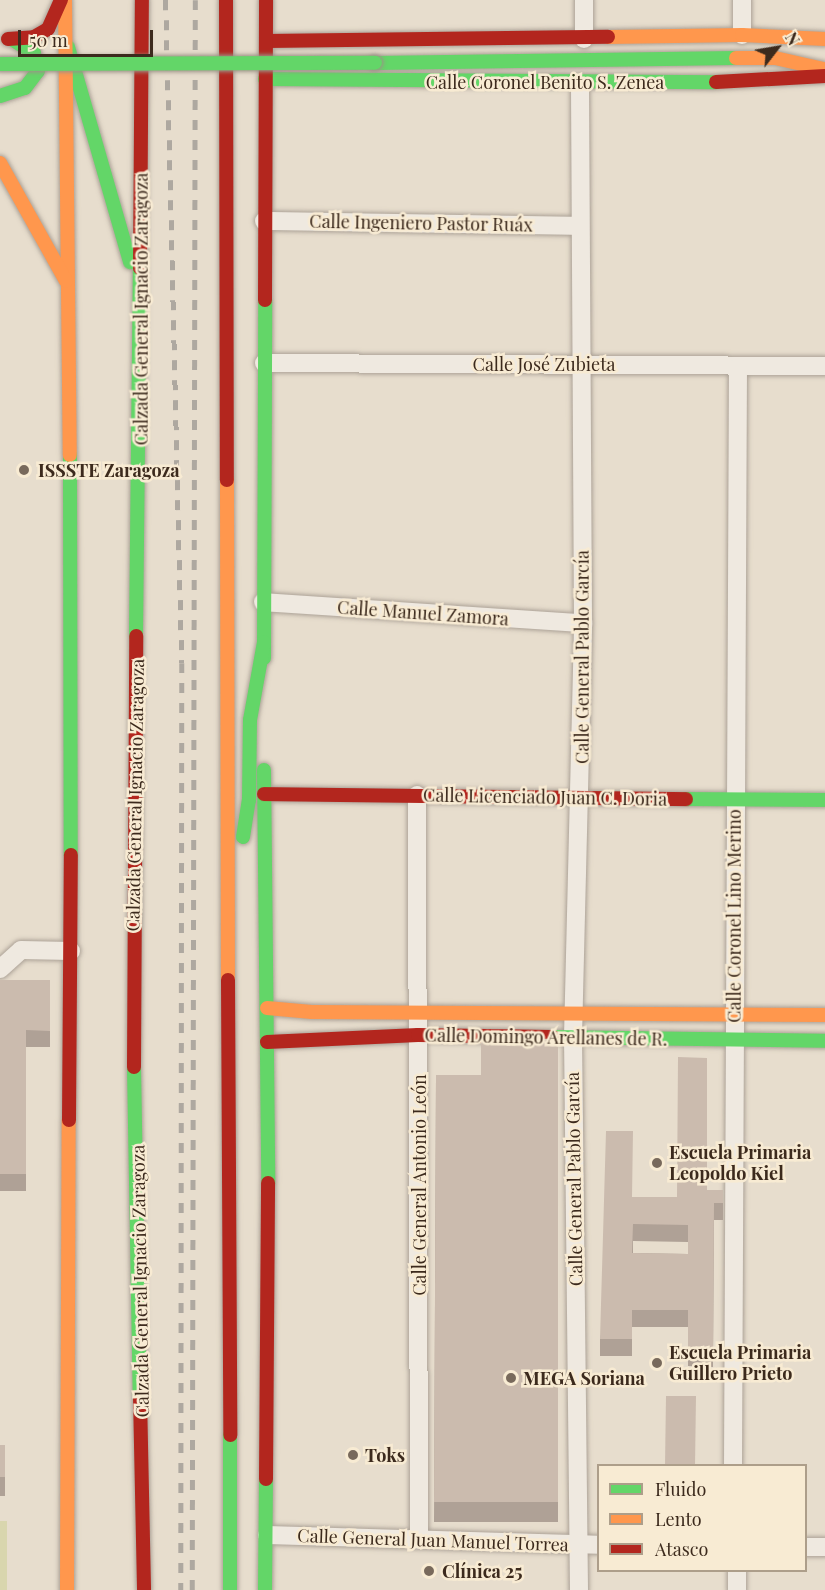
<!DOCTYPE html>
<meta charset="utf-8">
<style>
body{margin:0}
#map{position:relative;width:825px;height:1590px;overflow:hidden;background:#e7ddcd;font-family:"Playfair Display",serif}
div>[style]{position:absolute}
.green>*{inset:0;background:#d9d6ae}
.roads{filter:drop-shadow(0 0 2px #aca297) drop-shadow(0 0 2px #aca297)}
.street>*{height:18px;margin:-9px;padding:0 9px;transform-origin:9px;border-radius:9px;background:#efe9e0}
.fast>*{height:14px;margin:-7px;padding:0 7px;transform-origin:7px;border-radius:7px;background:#63d668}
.slow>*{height:14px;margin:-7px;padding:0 7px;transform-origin:7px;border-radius:7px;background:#ff974d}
.jam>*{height:14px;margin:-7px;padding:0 7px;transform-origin:7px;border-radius:7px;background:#b3261e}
.rail>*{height:4.5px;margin-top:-2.25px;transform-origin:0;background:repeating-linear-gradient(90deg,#aea8a0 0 10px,transparent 0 20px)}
.bridges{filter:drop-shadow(0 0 2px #9c9286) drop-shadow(0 0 2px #9c9286)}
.fast-bridge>*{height:14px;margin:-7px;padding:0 7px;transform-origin:7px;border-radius:7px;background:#63d668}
.wall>*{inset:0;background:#afa196}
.building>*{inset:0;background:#cbbbae}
.dots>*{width:16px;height:16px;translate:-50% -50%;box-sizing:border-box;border:3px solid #f8ebd3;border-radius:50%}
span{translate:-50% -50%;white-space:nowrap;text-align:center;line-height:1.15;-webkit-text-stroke:5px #f8ebd3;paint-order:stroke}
.street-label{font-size:18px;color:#3c2a1d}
.poi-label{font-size:18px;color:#3c2a1d;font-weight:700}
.left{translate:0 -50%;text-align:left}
.legend{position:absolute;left:597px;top:1464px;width:210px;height:108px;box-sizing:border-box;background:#f8ebd3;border:2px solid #ad9e8a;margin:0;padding:8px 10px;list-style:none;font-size:18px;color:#3c2a1d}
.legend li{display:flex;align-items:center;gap:12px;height:30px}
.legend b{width:30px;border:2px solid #ad9e8a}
.north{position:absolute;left:747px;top:18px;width:60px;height:60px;-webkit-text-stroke:4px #f8ebd3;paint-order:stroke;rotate:59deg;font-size:16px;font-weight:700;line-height:24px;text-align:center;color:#3c2a1d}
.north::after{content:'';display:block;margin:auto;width:21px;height:27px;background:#3c2a1d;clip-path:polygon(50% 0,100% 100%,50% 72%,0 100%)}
.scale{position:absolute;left:18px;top:30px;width:135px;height:27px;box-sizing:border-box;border:3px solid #3c2a1d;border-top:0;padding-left:8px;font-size:18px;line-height:21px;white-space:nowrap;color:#3c2a1d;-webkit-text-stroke:4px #f8ebd3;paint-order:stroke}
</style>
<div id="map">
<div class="green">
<div style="clip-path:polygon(0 1521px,7px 1521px,7px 1590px,0 1590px)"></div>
</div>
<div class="roads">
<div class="street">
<div style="left:742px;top:35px;width:35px;rotate:-90deg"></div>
<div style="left:584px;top:39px;width:39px;rotate:-90deg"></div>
<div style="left:264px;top:221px;width:314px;rotate:0.9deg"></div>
<div style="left:264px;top:363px;width:561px;rotate:0.31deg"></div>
<div style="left:263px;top:602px;width:321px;rotate:3.8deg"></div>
<div style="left:417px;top:795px;width:743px;rotate:89.85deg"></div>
<div style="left:0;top:969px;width:28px;rotate:-42deg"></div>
<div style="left:21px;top:950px;width:50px;rotate:1.1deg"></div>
<div style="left:733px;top:1466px;width:1099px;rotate:-89.74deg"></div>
<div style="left:267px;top:1535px;width:331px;rotate:1.7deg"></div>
<div style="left:806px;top:1547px;width:19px"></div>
<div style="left:579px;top:1590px;width:553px;rotate:-90.62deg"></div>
<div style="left:573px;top:1037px;width:414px;rotate:-88.6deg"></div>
<div style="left:583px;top:623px;width:540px;rotate:-90.32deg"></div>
<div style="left:737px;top:1590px;width:20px;rotate:-90deg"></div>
</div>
<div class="fast">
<div style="left:68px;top:47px;width:224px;rotate:73.9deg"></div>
<div style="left:375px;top:63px;width:361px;rotate:-0.8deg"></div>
<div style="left:265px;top:79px;width:451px;rotate:0.4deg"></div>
<div style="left:0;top:96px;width:26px;rotate:-18deg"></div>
<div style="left:25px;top:88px;width:21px;rotate:-53deg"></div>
<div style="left:38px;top:71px;width:18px;rotate:-103deg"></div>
<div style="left:34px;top:53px;width:26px;rotate:-148deg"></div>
<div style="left:70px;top:455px;width:400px;rotate:89.9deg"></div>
<div style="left:136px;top:636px;width:368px;rotate:-89.4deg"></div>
<div style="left:264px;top:658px;width:358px;rotate:-89.8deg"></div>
<div style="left:264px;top:770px;width:413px;rotate:89.4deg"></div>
<div style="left:686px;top:799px;width:139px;rotate:0.4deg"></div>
<div style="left:243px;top:837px;width:37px;rotate:-81deg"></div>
<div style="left:249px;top:800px;width:80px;rotate:-89.3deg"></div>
<div style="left:250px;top:720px;width:79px;rotate:-79.8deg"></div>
<div style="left:553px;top:1037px;width:272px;rotate:0.8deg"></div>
<div style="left:134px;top:1067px;width:330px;rotate:89deg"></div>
<div style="left:230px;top:1435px;width:155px;rotate:90deg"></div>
<div style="left:265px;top:1590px;width:111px;rotate:-89.5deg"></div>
</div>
<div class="slow">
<div style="left:65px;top:0;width:455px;rotate:89.4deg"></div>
<div style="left:608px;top:37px;width:134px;rotate:-0.9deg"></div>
<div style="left:742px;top:35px;width:83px;rotate:2.8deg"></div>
<div style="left:736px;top:58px;width:39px"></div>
<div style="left:775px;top:58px;width:50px;rotate:12.7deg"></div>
<div style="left:0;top:163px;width:135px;rotate:60.8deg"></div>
<div style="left:227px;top:480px;width:500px;rotate:89.89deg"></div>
<div style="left:267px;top:1008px;width:45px;rotate:5.1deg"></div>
<div style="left:312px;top:1012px;width:513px;rotate:0.34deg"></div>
<div style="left:67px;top:1590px;width:470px;rotate:-89.8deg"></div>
</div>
<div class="jam">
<div style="left:226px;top:0;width:480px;rotate:89.9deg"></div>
<div style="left:8px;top:39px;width:26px;rotate:-4deg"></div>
<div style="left:34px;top:37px;width:16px;rotate:-30deg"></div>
<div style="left:48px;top:29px;width:32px;rotate:-66deg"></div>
<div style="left:266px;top:41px;width:342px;rotate:-0.7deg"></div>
<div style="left:716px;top:82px;width:109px;rotate:-3.2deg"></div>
<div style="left:140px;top:268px;width:268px;rotate:-89.6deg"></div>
<div style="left:265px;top:300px;width:300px;rotate:-89.8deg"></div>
<div style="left:264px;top:794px;width:422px;rotate:0.7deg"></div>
<div style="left:228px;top:980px;width:455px;rotate:89.7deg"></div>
<div style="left:267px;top:1042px;width:151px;rotate:-2.7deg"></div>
<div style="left:418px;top:1035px;width:135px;rotate:0.8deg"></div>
<div style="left:134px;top:1067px;width:431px;rotate:-89.7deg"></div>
<div style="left:69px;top:1120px;width:265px;rotate:-89.6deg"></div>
<div style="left:140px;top:1397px;width:193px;rotate:88.8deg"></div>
<div style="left:266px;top:1479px;width:296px;rotate:-89.6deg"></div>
</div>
</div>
<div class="rail">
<div style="left:166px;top:0;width:663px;rotate:88.62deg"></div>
<div style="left:182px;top:663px;width:927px;rotate:90.06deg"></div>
<div style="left:192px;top:1590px;width:1590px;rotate:-89.89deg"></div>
</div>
<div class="bridges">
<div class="fast-bridge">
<div style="left:0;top:64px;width:375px;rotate:-0.2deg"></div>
</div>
</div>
<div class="wall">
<div style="clip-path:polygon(0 980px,50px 980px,50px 1047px,26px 1047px,26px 1191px,0 1191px)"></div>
<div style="clip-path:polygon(558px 1039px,558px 1522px,434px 1522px,436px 1075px,481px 1075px)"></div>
<div style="clip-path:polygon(evenodd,707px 1190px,723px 1190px,723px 1220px,714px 1220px,713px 1367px,688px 1366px,688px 1327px,632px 1327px,632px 1356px,600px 1356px,600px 1339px,632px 1197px,677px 1197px,707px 1190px,633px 1241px,688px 1242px,688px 1254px,633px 1253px,633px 1241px)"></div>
<div style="clip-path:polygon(0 1445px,5px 1445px,5px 1496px,0 1496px)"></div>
<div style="clip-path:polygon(597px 1467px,598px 1467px,598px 1507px,597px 1507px)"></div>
</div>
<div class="building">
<div style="clip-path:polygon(0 980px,50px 980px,50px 1031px,26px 1030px,26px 1174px,0 1174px)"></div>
<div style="clip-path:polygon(481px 1038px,558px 1039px,558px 1502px,434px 1502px,436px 1075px,481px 1075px)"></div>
<div style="clip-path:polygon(evenodd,678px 1057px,707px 1058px,707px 1190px,723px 1190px,723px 1203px,714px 1203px,713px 1350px,688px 1350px,688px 1310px,632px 1310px,632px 1339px,600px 1339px,606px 1131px,633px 1131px,632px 1197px,677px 1197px,678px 1057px,633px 1224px,688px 1225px,688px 1254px,632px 1253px,633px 1224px)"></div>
<div style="clip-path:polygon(666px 1396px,696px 1396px,695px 1466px,665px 1466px)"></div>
<div style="clip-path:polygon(0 1445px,5px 1445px,5px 1477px,0 1477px)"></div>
<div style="clip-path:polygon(597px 1467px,598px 1467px,598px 1491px,597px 1491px)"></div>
</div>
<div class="dots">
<div style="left:24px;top:470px;background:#78695b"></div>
<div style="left:657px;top:1163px;background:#78695b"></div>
<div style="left:657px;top:1363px;background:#78695b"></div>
<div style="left:511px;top:1378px;background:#78695b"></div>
<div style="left:353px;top:1455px;background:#78695b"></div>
<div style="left:429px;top:1571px;background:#78695b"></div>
</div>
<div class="street-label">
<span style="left:545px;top:82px">Calle Coronel Benito S. Zenea</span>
<span style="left:421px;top:223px;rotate:1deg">Calle Ingeniero Pastor Ruáx</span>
<span style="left:141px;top:309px;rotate:-90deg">Calzada General Ignacio Zaragoza</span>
<span style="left:544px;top:364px">Calle José Zubieta</span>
<span style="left:423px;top:613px;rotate:4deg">Calle Manuel Zamora</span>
<span style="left:582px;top:657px;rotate:-90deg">Calle General Pablo García</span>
<span style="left:135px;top:795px;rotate:-89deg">Calzada General Ignacio Zaragoza</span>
<span style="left:545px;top:797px;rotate:1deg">Calle Licenciado Juan C. Doria</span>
<span style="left:734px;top:916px;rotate:-90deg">Calle Coronel Lino Merino</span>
<span style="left:546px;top:1037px;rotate:1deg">Calle Domingo Arellanes de R.</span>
<span style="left:574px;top:1179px;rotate:-91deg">Calle General Pablo García</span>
<span style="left:419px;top:1185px;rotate:-90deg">Calle General Antonio León</span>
<span style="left:140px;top:1281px;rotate:-91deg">Calzada General Ignacio Zaragoza</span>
<span style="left:433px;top:1540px;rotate:2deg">Calle General Juan Manuel Torrea</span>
</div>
<div class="poi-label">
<span class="left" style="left:38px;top:470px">ISSSTE Zaragoza</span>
<span class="left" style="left:669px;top:1163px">Escuela Primaria<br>Leopoldo Kiel</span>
<span class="left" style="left:669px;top:1363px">Escuela Primaria<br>Guillero Prieto</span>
<span class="left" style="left:523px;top:1378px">MEGA Soriana</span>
<span class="left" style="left:365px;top:1455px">Toks</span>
<span class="left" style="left:442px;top:1571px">Clínica 25</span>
</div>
<ul class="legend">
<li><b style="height:8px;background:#63d668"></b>Fluido</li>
<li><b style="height:8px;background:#ff974d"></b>Lento</li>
<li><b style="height:8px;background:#b3261e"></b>Atasco</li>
</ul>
<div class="north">N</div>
<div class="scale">50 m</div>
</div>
